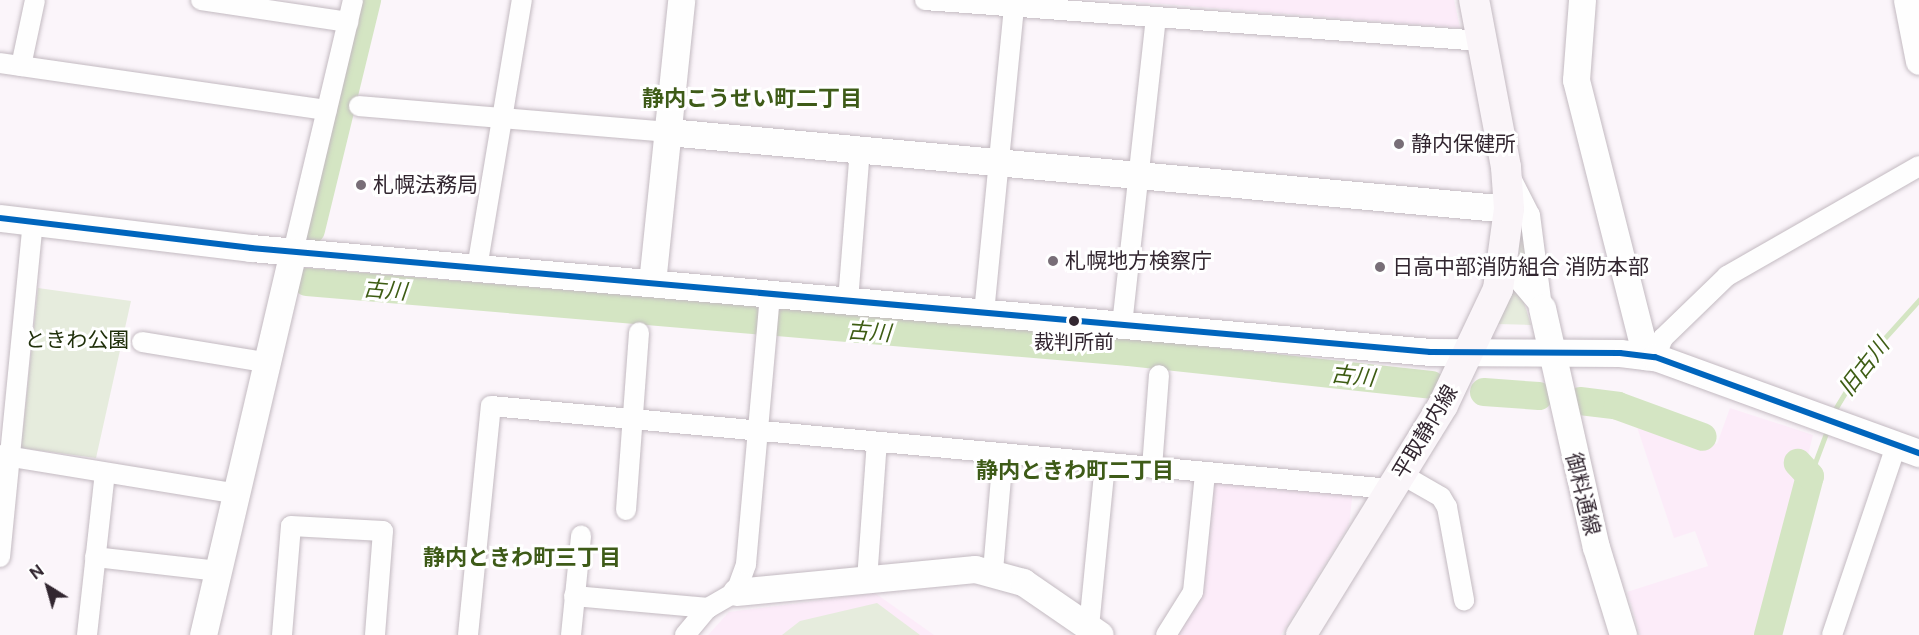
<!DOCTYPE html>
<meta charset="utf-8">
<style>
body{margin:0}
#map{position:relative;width:1919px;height:635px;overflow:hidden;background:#fbf5fa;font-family:"Public Sans","Noto Sans JP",sans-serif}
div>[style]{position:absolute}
.built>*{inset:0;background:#fcecf9}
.green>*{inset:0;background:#e6ecdd}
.stream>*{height:4.5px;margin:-2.25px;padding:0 2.25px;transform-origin:2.25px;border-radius:2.25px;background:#d4e5c3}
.river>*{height:28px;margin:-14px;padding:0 14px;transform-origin:14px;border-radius:14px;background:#d4e5c3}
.roads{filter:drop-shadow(0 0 2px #c3bac1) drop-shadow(0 0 2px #c3bac1)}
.street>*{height:20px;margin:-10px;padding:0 10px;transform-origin:10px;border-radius:10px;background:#fefefe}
.secondary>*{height:27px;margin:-13.5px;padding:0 13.5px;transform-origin:13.5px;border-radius:13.5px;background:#fefefe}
.primary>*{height:30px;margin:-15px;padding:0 15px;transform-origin:15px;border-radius:15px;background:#faf5f9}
.bus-1>*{height:6px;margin:-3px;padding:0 3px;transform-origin:3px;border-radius:3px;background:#0065bd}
.dots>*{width:16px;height:16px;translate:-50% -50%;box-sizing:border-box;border:3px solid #fff;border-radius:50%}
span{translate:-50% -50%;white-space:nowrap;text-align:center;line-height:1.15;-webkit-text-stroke:6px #fff;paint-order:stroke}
.bus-label{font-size:20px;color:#322630}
.poi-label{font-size:21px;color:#322630}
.left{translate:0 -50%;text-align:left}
.park-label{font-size:21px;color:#20300b}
.street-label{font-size:21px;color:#322630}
.neighbourhood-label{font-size:22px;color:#3e5b18;font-weight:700}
.water-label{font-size:22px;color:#3e5d14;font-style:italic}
.north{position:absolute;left:18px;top:557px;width:60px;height:60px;-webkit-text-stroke:4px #fff;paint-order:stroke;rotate:323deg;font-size:16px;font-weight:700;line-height:24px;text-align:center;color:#322630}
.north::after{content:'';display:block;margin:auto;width:21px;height:27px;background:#322630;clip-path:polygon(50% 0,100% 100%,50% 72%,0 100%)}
</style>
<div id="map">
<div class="built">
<div style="clip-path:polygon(1112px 0,1454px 0,1460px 28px)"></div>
<div style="clip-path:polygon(1730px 408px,1813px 435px,1763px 635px,1640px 635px,1627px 592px,1708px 566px,1695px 531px,1674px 538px,1633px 415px,1717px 444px)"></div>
<div style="clip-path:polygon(1208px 477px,1353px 490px,1349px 525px,1281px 635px,1173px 635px,1199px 593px)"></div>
<div style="clip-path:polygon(875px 593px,934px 635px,708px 635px,729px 612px)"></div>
</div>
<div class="green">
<div style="clip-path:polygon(1520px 216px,1536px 291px,1518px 269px)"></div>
<div style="clip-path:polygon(1511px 279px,1521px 293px,1531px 325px,1498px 324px)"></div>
<div style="clip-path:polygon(38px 288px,131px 301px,96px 458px,21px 448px)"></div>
<div style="clip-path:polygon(877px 603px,920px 635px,782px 635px,800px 621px)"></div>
</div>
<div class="stream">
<div style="left:1834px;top:411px;width:60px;rotate:-58.7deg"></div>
<div style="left:1865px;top:360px;width:81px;rotate:-48deg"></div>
<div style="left:1810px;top:476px;width:51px;rotate:-69.4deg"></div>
</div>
<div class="river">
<div style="left:311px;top:230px;width:237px;rotate:-76.3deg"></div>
<div style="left:307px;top:282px;width:825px;rotate:4.87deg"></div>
<div style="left:1129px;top:352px;width:304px;rotate:6.2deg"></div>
<div style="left:1484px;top:392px;width:55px;rotate:4.2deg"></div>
<div style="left:1580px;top:401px;width:38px;rotate:7deg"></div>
<div style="left:1618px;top:406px;width:90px;rotate:20deg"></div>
<div style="left:1768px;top:635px;width:164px;rotate:-75.2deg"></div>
<div style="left:1810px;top:476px;width:18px;rotate:-133deg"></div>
</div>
<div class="roads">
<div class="street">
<div style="left:201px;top:0;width:149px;rotate:8.5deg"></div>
<div style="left:925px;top:0;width:559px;rotate:4.21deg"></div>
<div style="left:0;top:63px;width:330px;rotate:8.2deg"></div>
<div style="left:21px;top:66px;width:67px;rotate:-78deg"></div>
<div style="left:359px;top:106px;width:310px;rotate:4.8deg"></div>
<div style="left:1512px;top:180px;width:39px;rotate:63deg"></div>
<div style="left:1530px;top:215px;width:94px;rotate:82.6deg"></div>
<div style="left:293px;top:252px;width:259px;rotate:-76.6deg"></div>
<div style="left:1504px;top:263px;width:59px;rotate:49.8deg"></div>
<div style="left:477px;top:268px;width:272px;rotate:-80.5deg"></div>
<div style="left:848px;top:301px;width:153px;rotate:-85.5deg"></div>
<div style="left:984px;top:313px;width:306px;rotate:-84.4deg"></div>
<div style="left:1122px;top:325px;width:308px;rotate:-83.7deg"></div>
<div style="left:142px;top:342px;width:130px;rotate:9.3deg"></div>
<div style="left:1655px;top:357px;width:21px;rotate:-67deg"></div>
<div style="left:1663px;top:338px;width:89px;rotate:-44.1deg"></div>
<div style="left:1727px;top:276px;width:221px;rotate:-29.8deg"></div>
<div style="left:0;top:455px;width:240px;rotate:9.3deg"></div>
<div style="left:1152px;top:468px;width:93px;rotate:-85.7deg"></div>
<div style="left:1401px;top:474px;width:46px;rotate:29.9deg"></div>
<div style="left:1441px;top:497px;width:12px;rotate:59deg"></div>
<div style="left:1447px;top:507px;width:95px;rotate:79.6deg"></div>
<div style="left:626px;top:510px;width:178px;rotate:-85.8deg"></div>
<div style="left:0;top:557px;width:337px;rotate:-84.4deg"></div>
<div style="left:95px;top:557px;width:123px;rotate:6.5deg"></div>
<div style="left:993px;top:571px;width:117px;rotate:-85.1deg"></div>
<div style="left:867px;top:580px;width:138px;rotate:-85.9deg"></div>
<div style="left:574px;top:596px;width:135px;rotate:5.1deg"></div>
<div style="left:1089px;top:627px;width:165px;rotate:-84.4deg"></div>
<div style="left:87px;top:635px;width:163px;rotate:-83.7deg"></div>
<div style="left:282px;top:635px;width:109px;rotate:-85.3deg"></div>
<div style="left:291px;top:526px;width:92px;rotate:3.1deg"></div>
<div style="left:383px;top:531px;width:104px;rotate:94.4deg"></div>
<div style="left:468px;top:635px;width:230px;rotate:-84.3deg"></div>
<div style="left:491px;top:406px;width:904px;rotate:5.27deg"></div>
<div style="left:571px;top:635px;width:100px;rotate:-84.2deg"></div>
<div style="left:685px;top:635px;width:35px;rotate:-50deg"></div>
<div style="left:708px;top:608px;width:32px;rotate:-30deg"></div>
<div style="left:736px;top:592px;width:30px;rotate:-70deg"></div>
<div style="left:746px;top:564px;width:271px;rotate:-84.9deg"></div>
<div style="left:1166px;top:635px;width:51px;rotate:-57.9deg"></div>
<div style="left:1193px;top:592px;width:120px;rotate:-84.2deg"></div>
<div style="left:1832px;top:635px;width:200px;rotate:-71.3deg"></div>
</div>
<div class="secondary">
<div style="left:1582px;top:0;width:80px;rotate:94.3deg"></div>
<div style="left:1576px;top:80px;width:285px;rotate:75.8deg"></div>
<div style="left:1907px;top:0;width:62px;rotate:78.9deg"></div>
<div style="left:668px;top:132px;width:845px;rotate:5.23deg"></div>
<div style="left:0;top:218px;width:253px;rotate:6.8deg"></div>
<div style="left:251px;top:248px;width:1184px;rotate:5.04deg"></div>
<div style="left:1430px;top:352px;width:190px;rotate:0.3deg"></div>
<div style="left:1620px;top:353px;width:35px;rotate:7deg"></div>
<div style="left:1655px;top:357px;width:281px;rotate:20deg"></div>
<div style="left:652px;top:283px;width:284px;rotate:-84.1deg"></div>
<div style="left:1542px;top:308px;width:245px;rotate:77.3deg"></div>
<div style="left:1596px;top:547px;width:92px;rotate:72.9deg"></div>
<div style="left:736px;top:592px;width:240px;rotate:-5.5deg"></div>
<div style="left:975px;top:569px;width:50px;rotate:15.2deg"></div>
<div style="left:1023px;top:582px;width:93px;rotate:34.5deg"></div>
<div style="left:203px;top:635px;width:393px;rotate:-76.8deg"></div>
</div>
<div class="primary">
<div style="left:1301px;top:635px;width:270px;rotate:-58.3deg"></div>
<div style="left:1443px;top:405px;width:128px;rotate:-64.6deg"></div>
<div style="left:1498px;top:289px;width:81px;rotate:-82.2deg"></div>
<div style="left:1509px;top:209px;width:42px;rotate:-94.1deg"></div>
<div style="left:1506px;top:167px;width:170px;rotate:-100.8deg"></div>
</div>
</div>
<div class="bus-1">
<div style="left:0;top:218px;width:253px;rotate:6.8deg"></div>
<div style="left:251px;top:248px;width:1184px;rotate:5.04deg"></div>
<div style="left:1430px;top:352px;width:190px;rotate:0.3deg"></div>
<div style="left:1620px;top:353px;width:35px;rotate:7deg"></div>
<div style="left:1655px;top:357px;width:281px;rotate:20deg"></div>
</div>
<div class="dots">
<div style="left:1399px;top:144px;background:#786e77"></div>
<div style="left:361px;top:185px;background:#786e77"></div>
<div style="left:1053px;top:261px;background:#786e77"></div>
<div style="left:1380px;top:267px;background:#786e77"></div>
<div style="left:1074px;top:321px;background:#322630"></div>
</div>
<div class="bus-label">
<span style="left:1074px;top:342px">裁判所前</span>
</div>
<div class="poi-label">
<span class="left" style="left:1411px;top:144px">静内保健所</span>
<span class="left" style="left:373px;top:185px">札幌法務局</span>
<span class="left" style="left:1065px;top:261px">札幌地方検察庁</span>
<span class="left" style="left:1392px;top:267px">日高中部消防組合 消防本部</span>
</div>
<div class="park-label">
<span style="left:77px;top:340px">ときわ公園</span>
</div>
<div class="street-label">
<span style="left:1425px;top:432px;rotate:-59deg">平取静内線</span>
<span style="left:1583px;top:494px;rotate:76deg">御料通線</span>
</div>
<div class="neighbourhood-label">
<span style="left:752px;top:99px">静内こうせい町二丁目</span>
<span style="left:1075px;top:471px">静内ときわ町二丁目</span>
<span style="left:522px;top:558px">静内ときわ町三丁目</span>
</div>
<div class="water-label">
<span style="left:385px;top:290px;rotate:5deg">古川</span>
<span style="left:869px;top:332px;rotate:4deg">古川</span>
<span style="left:1864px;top:367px;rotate:-52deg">旧古川</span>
<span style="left:1353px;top:376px;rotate:6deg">古川</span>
</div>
<div class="north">N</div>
</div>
